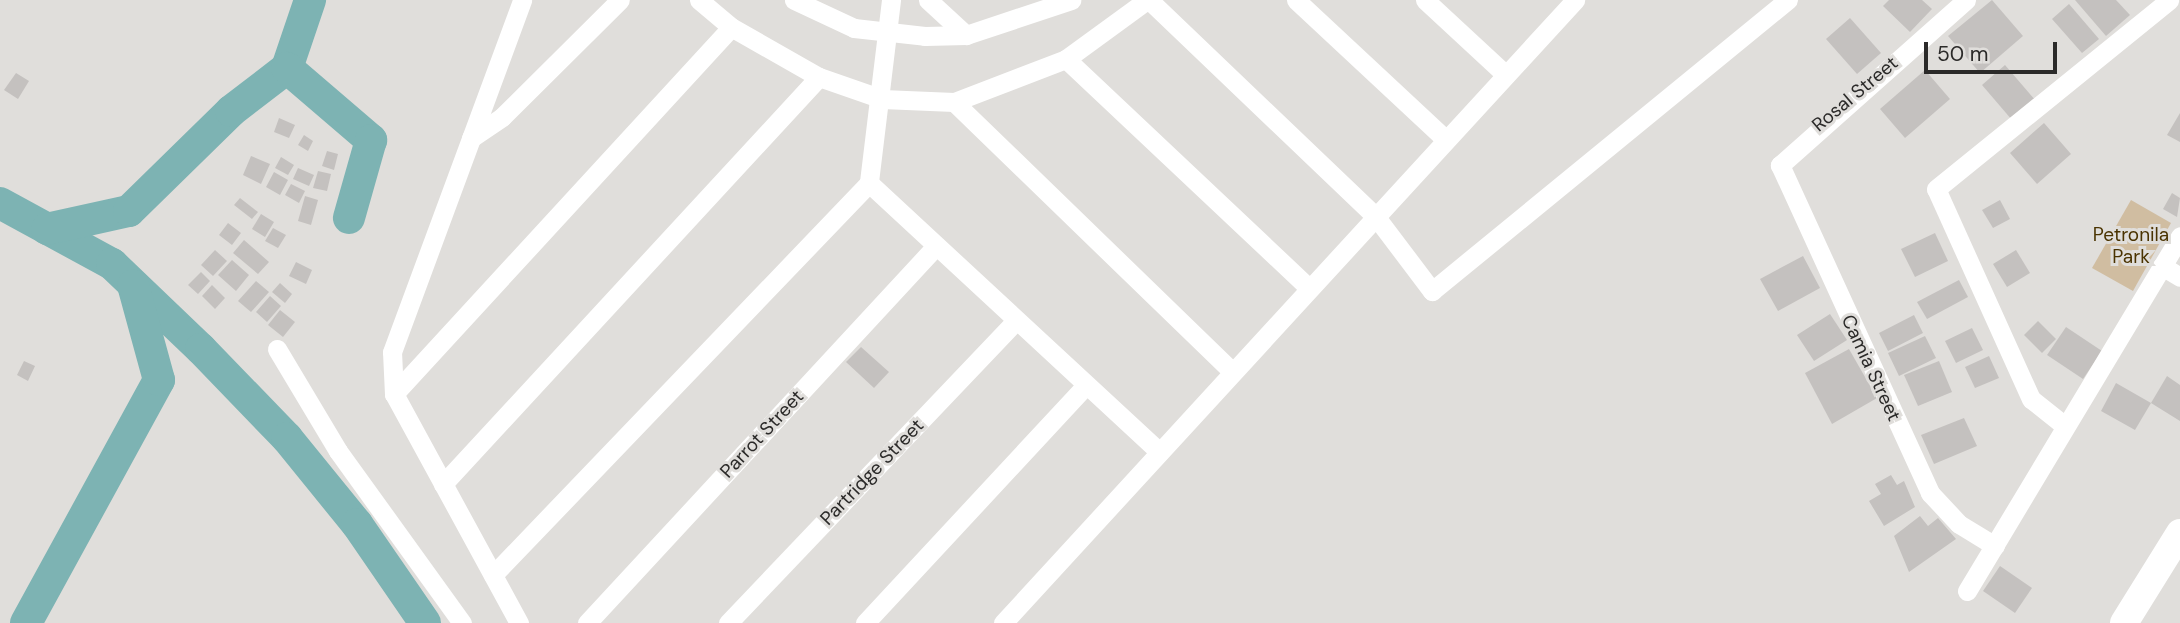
<!DOCTYPE html>
<style>
body{margin:0}
#map{position:relative;width:2180px;height:623px;overflow:hidden;background:#e0dedb;font-family:"DM Sans",sans-serif}
div>[style]{position:absolute}
.green>*{inset:0;background:#d0bda1}
.river>*{height:32px;margin:-16px;padding:0 16px;transform-origin:16px;border-radius:16px;background:#7db3b3}
.building>*{inset:0;background:#c4c1bf}
.street>*{height:19px;margin:-9.5px;padding:0 9.5px;transform-origin:9.5px;border-radius:9.5px;background:#fff}
.secondary>*{height:28px;margin:-14px;padding:0 14px;transform-origin:14px;border-radius:14px;background:#fff}
span{translate:-50% -50%;white-space:nowrap;text-align:center;line-height:1.15;-webkit-text-stroke:6px #e0dedb;paint-order:stroke}
.street-label{font-size:19px;color:#2b2a29}
.park-label{font-size:19px;color:#4a3301}
.scale{position:absolute;left:1924px;top:42px;width:133px;height:32px;box-sizing:border-box;border:4px solid #2b2a29;border-top:0;padding-left:9px;font-size:21px;line-height:24px;white-space:nowrap;color:#2b2a29;-webkit-text-stroke:5px #e0dedb;paint-order:stroke}
</style>
<div id="map">
<div class="green">
<div style="clip-path:polygon(2131px 200px,2171px 223px,2133px 291px,2092px 268px)"></div>
</div>
<div class="river">
<div style="left:287px;top:68px;width:72px;rotate:-71.3deg"></div>
<div style="left:0;top:203px;width:128px;rotate:28.6deg"></div>
<div style="left:112px;top:264px;width:123px;rotate:43.7deg"></div>
<div style="left:201px;top:349px;width:124px;rotate:46deg"></div>
<div style="left:287px;top:438px;width:111px;rotate:50.9deg"></div>
<div style="left:357px;top:524px;width:120px;rotate:55.5deg"></div>
<div style="left:47px;top:229px;width:84px;rotate:-12.4deg"></div>
<div style="left:129px;top:211px;width:143px;rotate:-44.4deg"></div>
<div style="left:231px;top:111px;width:71px;rotate:-37.5deg"></div>
<div style="left:287px;top:68px;width:111px;rotate:40.6deg"></div>
<div style="left:371px;top:140px;width:81px;rotate:105.8deg"></div>
<div style="left:26px;top:623px;width:277px;rotate:-61.3deg"></div>
<div style="left:159px;top:380px;width:98px;rotate:-105.3deg"></div>
</div>
<div class="building">
<div style="clip-path:polygon(1889px 0,1922px 0,1932px 9px,1910px 32px,1883px 6px)"></div>
<div style="clip-path:polygon(1992px 0,2023px 36px,1980px 73px,1948px 36px)"></div>
<div style="clip-path:polygon(2075px 0,2116px 0,2130px 15px,2106px 36px)"></div>
<div style="clip-path:polygon(2069px 4px,2099px 39px,2082px 53px,2052px 19px)"></div>
<div style="clip-path:polygon(1850px 18px,1881px 53px,1857px 74px,1826px 39px)"></div>
<div style="clip-path:polygon(2005px 65px,2035px 100px,2012px 120px,1982px 85px)"></div>
<div style="clip-path:polygon(1925px 70px,1950px 99px,1905px 138px,1880px 109px)"></div>
<div style="clip-path:polygon(16px 73px,29px 81px,18px 99px,4px 90px)"></div>
<div style="clip-path:polygon(2180px 113px,2180px 142px,2167px 135px)"></div>
<div style="clip-path:polygon(279px 118px,295px 125px,289px 138px,274px 132px)"></div>
<div style="clip-path:polygon(2044px 123px,2071px 154px,2037px 184px,2010px 153px)"></div>
<div style="clip-path:polygon(304px 135px,313px 141px,308px 151px,298px 145px)"></div>
<div style="clip-path:polygon(327px 151px,338px 154px,334px 170px,322px 166px)"></div>
<div style="clip-path:polygon(251px 156px,270px 164px,261px 184px,243px 175px)"></div>
<div style="clip-path:polygon(281px 157px,294px 165px,288px 175px,275px 168px)"></div>
<div style="clip-path:polygon(298px 168px,314px 175px,309px 186px,293px 179px)"></div>
<div style="clip-path:polygon(318px 171px,331px 174px,327px 191px,313px 188px)"></div>
<div style="clip-path:polygon(274px 172px,288px 180px,280px 195px,266px 187px)"></div>
<div style="clip-path:polygon(291px 184px,305px 191px,299px 203px,285px 195px)"></div>
<div style="clip-path:polygon(2172px 193px,2180px 198px,2177px 217px,2163px 209px)"></div>
<div style="clip-path:polygon(305px 196px,318px 200px,311px 225px,298px 221px)"></div>
<div style="clip-path:polygon(240px 198px,258px 212px,252px 219px,234px 205px)"></div>
<div style="clip-path:polygon(2000px 200px,2010px 219px,1993px 228px,1982px 210px)"></div>
<div style="clip-path:polygon(261px 214px,274px 222px,265px 237px,252px 229px)"></div>
<div style="clip-path:polygon(228px 223px,241px 233px,232px 245px,219px 235px)"></div>
<div style="clip-path:polygon(273px 228px,286px 235px,278px 248px,265px 241px)"></div>
<div style="clip-path:polygon(1935px 233px,1948px 261px,1915px 277px,1901px 249px)"></div>
<div style="clip-path:polygon(244px 240px,269px 262px,258px 274px,233px 253px)"></div>
<div style="clip-path:polygon(215px 250px,227px 261px,213px 276px,201px 265px)"></div>
<div style="clip-path:polygon(2016px 250px,2030px 273px,2007px 287px,1993px 264px)"></div>
<div style="clip-path:polygon(1803px 256px,1820px 288px,1778px 311px,1760px 279px)"></div>
<div style="clip-path:polygon(232px 260px,249px 275px,236px 291px,218px 275px)"></div>
<div style="clip-path:polygon(296px 262px,312px 270px,306px 284px,289px 276px)"></div>
<div style="clip-path:polygon(201px 272px,210px 281px,198px 294px,188px 285px)"></div>
<div style="clip-path:polygon(1959px 280px,1968px 297px,1927px 319px,1917px 302px)"></div>
<div style="clip-path:polygon(256px 281px,269px 292px,251px 312px,238px 301px)"></div>
<div style="clip-path:polygon(280px 283px,292px 294px,285px 303px,272px 292px)"></div>
<div style="clip-path:polygon(212px 285px,225px 298px,215px 309px,202px 296px)"></div>
<div style="clip-path:polygon(270px 296px,281px 306px,267px 322px,256px 312px)"></div>
<div style="clip-path:polygon(280px 310px,295px 322px,283px 337px,268px 325px)"></div>
<div style="clip-path:polygon(1830px 314px,1847px 340px,1814px 361px,1797px 335px)"></div>
<div style="clip-path:polygon(1914px 315px,1923px 333px,1888px 351px,1879px 333px)"></div>
<div style="clip-path:polygon(2038px 321px,2056px 339px,2042px 353px,2024px 335px)"></div>
<div style="clip-path:polygon(2066px 327px,2102px 351px,2083px 379px,2047px 355px)"></div>
<div style="clip-path:polygon(1972px 328px,1983px 350px,1956px 363px,1945px 341px)"></div>
<div style="clip-path:polygon(1925px 336px,1936px 358px,1899px 376px,1888px 353px)"></div>
<div style="clip-path:polygon(861px 347px,889px 372px,874px 388px,846px 362px)"></div>
<div style="clip-path:polygon(1849px 349px,1877px 398px,1832px 424px,1805px 373px)"></div>
<div style="clip-path:polygon(1989px 356px,1999px 378px,1975px 388px,1965px 367px)"></div>
<div style="clip-path:polygon(24px 361px,35px 366px,28px 381px,17px 375px)"></div>
<div style="clip-path:polygon(1939px 361px,1952px 392px,1918px 406px,1904px 375px)"></div>
<div style="clip-path:polygon(2167px 376px,2180px 385px,2180px 421px,2151px 403px)"></div>
<div style="clip-path:polygon(2116px 383px,2151px 403px,2135px 430px,2101px 411px)"></div>
<div style="clip-path:polygon(1964px 418px,1977px 446px,1934px 464px,1921px 435px)"></div>
<div style="clip-path:polygon(1891px 475px,1897px 485px,1904px 481px,1915px 507px,1884px 526px,1869px 501px,1881px 494px,1875px 484px)"></div>
<div style="clip-path:polygon(1920px 516px,1928px 526px,1938px 518px,1956px 539px,1909px 572px,1894px 536px)"></div>
<div style="clip-path:polygon(2000px 566px,2032px 588px,2015px 613px,1983px 591px)"></div>
</div>
<div class="street">
<div style="left:699px;top:0;width:42px;rotate:40.2deg"></div>
<div style="left:731px;top:27px;width:101px;rotate:29.6deg"></div>
<div style="left:819px;top:77px;width:67px;rotate:19.2deg"></div>
<div style="left:882px;top:99px;width:72px;rotate:2.4deg"></div>
<div style="left:954px;top:102px;width:120px;rotate:-21deg"></div>
<div style="left:1066px;top:59px;width:100px;rotate:-36.1deg"></div>
<div style="left:794px;top:0;width:66px;rotate:25deg"></div>
<div style="left:854px;top:28px;width:71px;rotate:6.4deg"></div>
<div style="left:925px;top:36px;width:41px;rotate:-1.4deg"></div>
<div style="left:966px;top:35px;width:111px;rotate:-18.4deg"></div>
<div style="left:891px;top:0;width:184px;rotate:96.9deg"></div>
<div style="left:869px;top:183px;width:396px;rotate:42.8deg"></div>
<div style="left:928px;top:0;width:52px;rotate:42.6deg"></div>
<div style="left:1149px;top:0;width:314px;rotate:43.7deg"></div>
<div style="left:1376px;top:217px;width:93px;rotate:52.9deg"></div>
<div style="left:1432px;top:291px;width:460px;rotate:-39.3deg"></div>
<div style="left:1296px;top:0;width:205px;rotate:43deg"></div>
<div style="left:1425px;top:0;width:110px;rotate:42.8deg"></div>
<div style="left:1966px;top:0;width:249px;rotate:138.4deg"></div>
<div style="left:1780px;top:165px;width:361px;rotate:65.4deg"></div>
<div style="left:1930px;top:493px;width:42px;rotate:46.9deg"></div>
<div style="left:1959px;top:524px;width:42px;rotate:31.4deg"></div>
<div style="left:1066px;top:59px;width:334px;rotate:43.3deg"></div>
<div style="left:954px;top:102px;width:388px;rotate:44.1deg"></div>
<div style="left:471px;top:138px;width:37px;rotate:-34deg"></div>
<div style="left:502px;top:117px;width:166px;rotate:-44.8deg"></div>
<div style="left:2162px;top:266px;width:21px;rotate:31deg"></div>
<div style="left:277px;top:349px;width:119px;rotate:59.1deg"></div>
<div style="left:338px;top:451px;width:212px;rotate:54.2deg"></div>
<div style="left:394px;top:394px;width:498px;rotate:-47.4deg"></div>
<div style="left:2065px;top:426px;width:43px;rotate:-141.5deg"></div>
<div style="left:2031px;top:399px;width:230px;rotate:-114.3deg"></div>
<div style="left:1936px;top:189px;width:300px;rotate:-39deg"></div>
<div style="left:443px;top:484px;width:554px;rotate:-47.27deg"></div>
<div style="left:493px;top:575px;width:543px;rotate:-46.19deg"></div>
<div style="left:1967px;top:591px;width:414px;rotate:-59deg"></div>
<div style="left:519px;top:623px;width:261px;rotate:-118.6deg"></div>
<div style="left:394px;top:394px;width:42px;rotate:-92.7deg"></div>
<div style="left:392px;top:352px;width:375px;rotate:-69.7deg"></div>
<div style="left:587px;top:623px;width:514px;rotate:-47.21deg"></div>
<div style="left:728px;top:623px;width:417px;rotate:-46.4deg"></div>
<div style="left:865px;top:623px;width:323px;rotate:-47.1deg"></div>
<div style="left:1003px;top:623px;width:846px;rotate:-47.44deg"></div>
</div>
<div class="secondary">
<div style="left:2124px;top:623px;width:106px;rotate:-58.1deg"></div>
</div>
<div class="street-label">
<span style="left:1855px;top:94px;rotate:-40deg">Rosal Street</span>
<span style="left:1871px;top:368px;rotate:65deg">Camia Street</span>
<span style="left:762px;top:434px;rotate:-47deg">Parrot Street</span>
<span style="left:872px;top:472px;rotate:-46deg">Partridge Street</span>
</div>
<div class="park-label">
<span style="left:2131px;top:246px">Petronila<br>Park</span>
</div>
<div class="scale">50 m</div>
</div>
